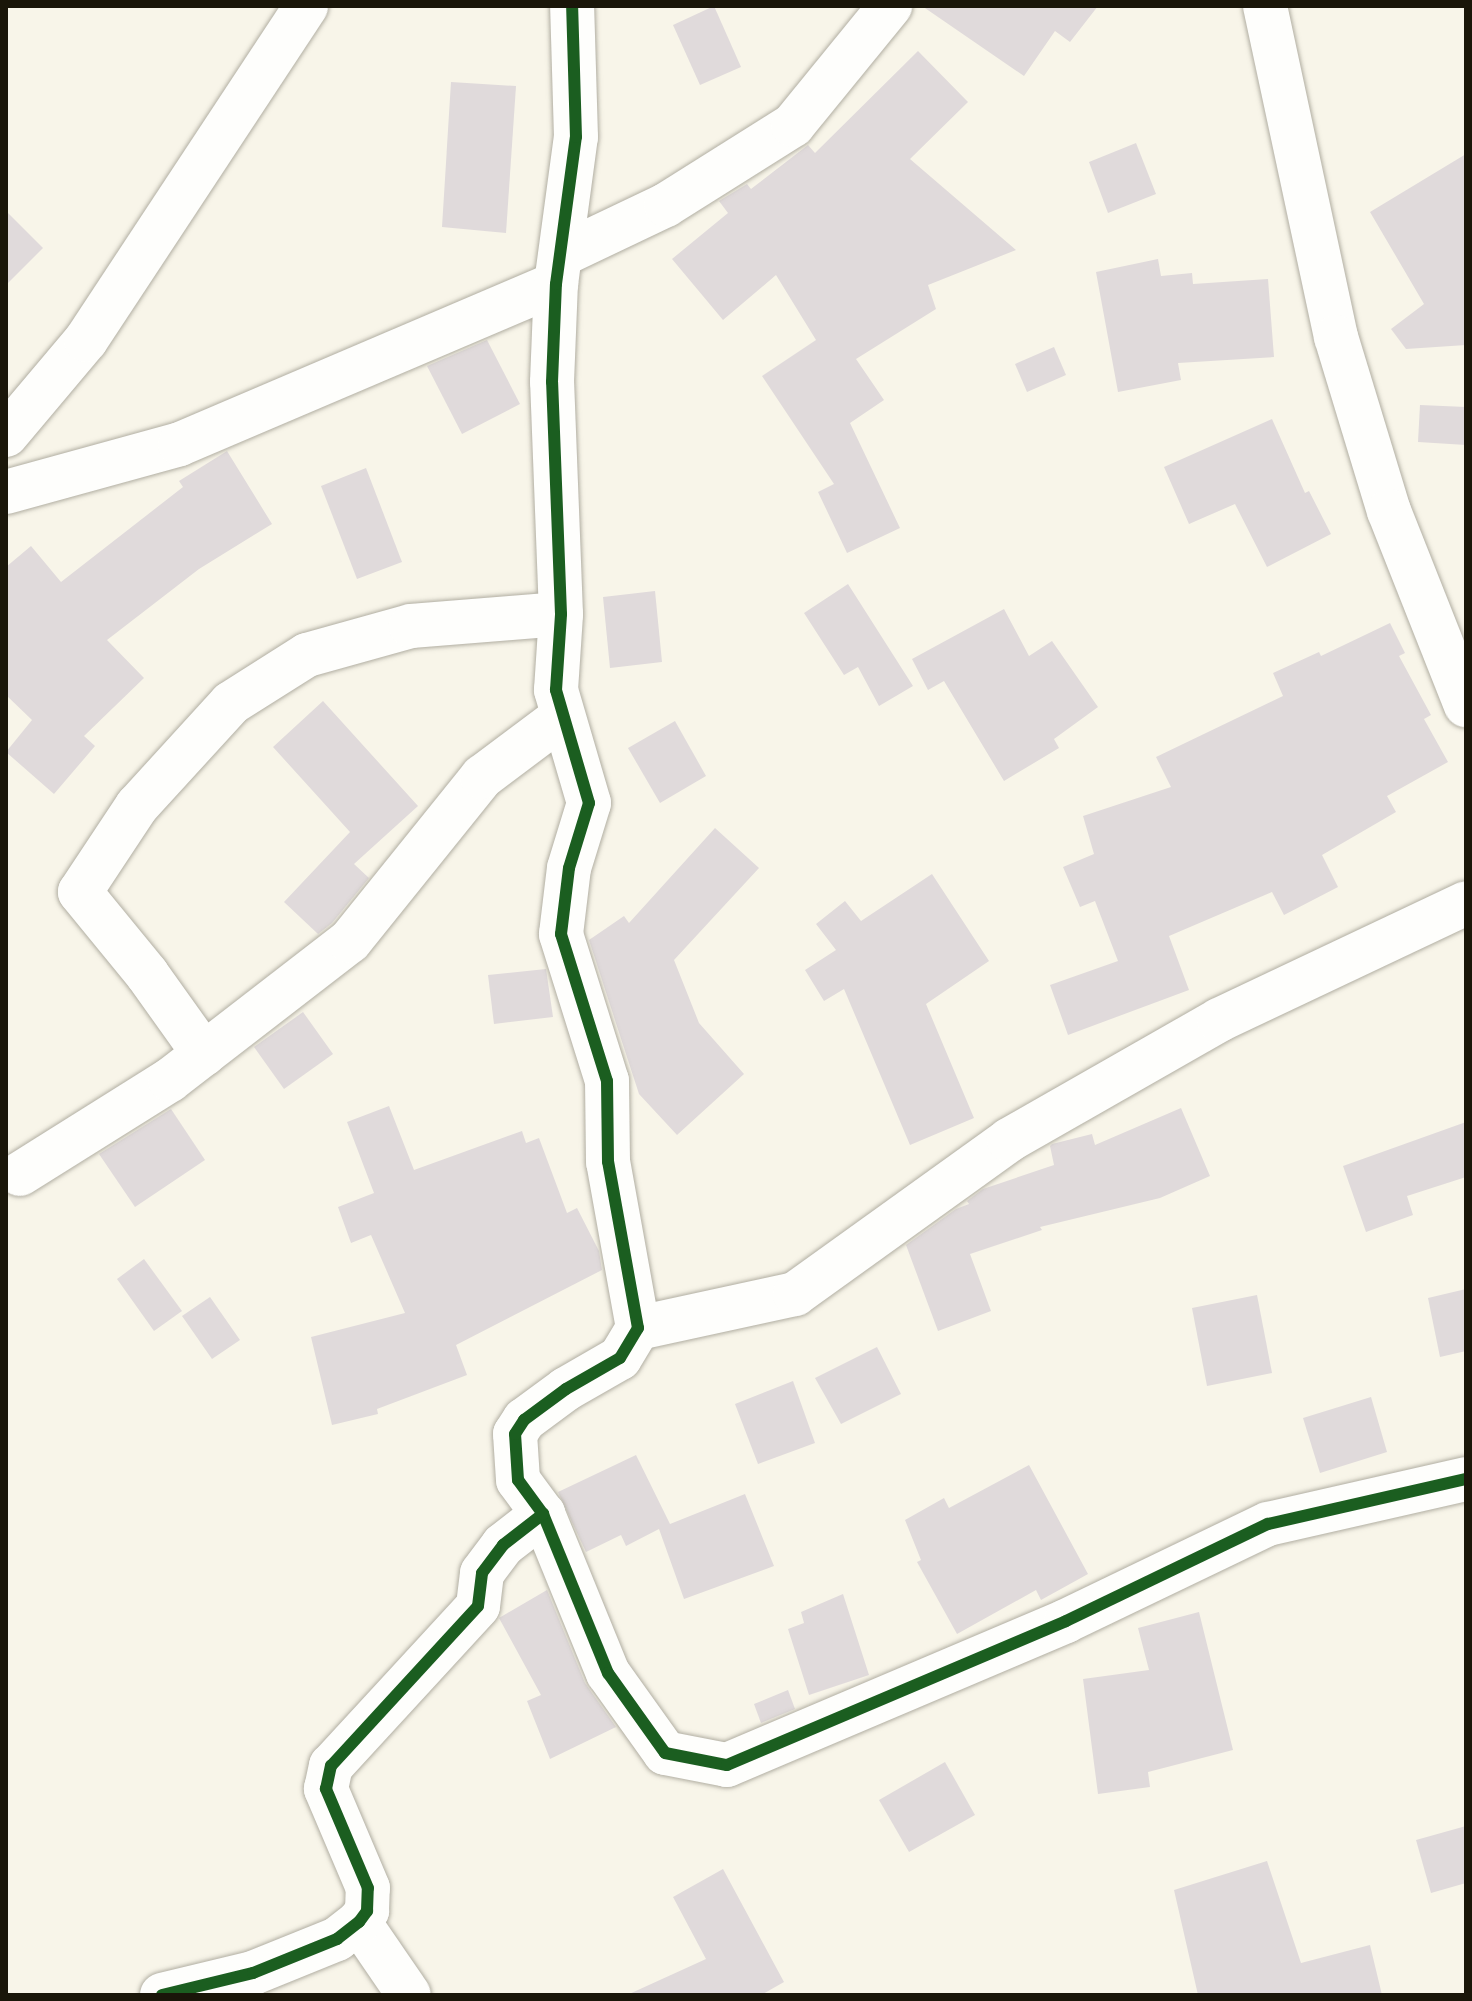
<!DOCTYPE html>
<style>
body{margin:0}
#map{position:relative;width:1472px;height:2001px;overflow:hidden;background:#f8f5e9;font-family:Mulish,sans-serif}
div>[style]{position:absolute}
.building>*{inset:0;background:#e0dadb}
.roads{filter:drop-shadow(0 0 2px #b1aea2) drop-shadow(0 0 2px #b1aea2)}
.minor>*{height:44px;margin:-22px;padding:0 22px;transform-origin:22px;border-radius:22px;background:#fefefc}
.cycleway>*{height:12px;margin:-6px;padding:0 6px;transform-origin:6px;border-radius:6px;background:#1b5e20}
span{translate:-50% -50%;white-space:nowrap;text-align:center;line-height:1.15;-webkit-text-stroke:6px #fff;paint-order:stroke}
.frame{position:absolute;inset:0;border:8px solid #1a1609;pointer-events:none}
</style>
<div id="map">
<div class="building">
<div style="clip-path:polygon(714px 6px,741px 67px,700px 85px,673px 25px)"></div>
<div style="clip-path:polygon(922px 6px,1098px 6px,1070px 42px,1055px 31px,1024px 76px)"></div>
<div style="clip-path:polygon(918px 51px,968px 102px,910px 159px,1016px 250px,928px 285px,936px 309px,856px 359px,884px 400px,850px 423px,900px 528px,847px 553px,818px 492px,834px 484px,762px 376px,816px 340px,776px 275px,723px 320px,672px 259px,728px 213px,719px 201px,747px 184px,751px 189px,808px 145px,815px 153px)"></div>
<div style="clip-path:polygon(451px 82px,516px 86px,506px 233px,442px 227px)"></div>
<div style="clip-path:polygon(1136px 143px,1156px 194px,1108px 213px,1089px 162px)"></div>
<div style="clip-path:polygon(1466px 154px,1466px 345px,1406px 349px,1391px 329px,1424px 304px,1370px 212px)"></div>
<div style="clip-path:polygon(6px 211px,43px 248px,6px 285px)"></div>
<div style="clip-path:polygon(1158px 259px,1161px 276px,1192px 273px,1193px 284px,1268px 279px,1274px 357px,1178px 363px,1181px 380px,1118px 392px,1096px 272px)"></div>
<div style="clip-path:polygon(487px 340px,520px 404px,462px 434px,427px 366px)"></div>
<div style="clip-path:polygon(1054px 347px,1066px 375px,1027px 392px,1015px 364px)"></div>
<div style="clip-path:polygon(1420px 405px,1466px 407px,1466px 445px,1418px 442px)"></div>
<div style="clip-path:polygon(1272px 419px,1305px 493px,1309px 491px,1331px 534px,1267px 567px,1235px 504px,1189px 524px,1164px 467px)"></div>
<div style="clip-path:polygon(227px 451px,272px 524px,199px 569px,107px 640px,144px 678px,84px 736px,95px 746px,54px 794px,6px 752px,32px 720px,6px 695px,6px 567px,31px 546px,61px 582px,183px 487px,179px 481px)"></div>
<div style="clip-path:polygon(366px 468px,402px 562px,357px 579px,321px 486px)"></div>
<div style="clip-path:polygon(848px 584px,913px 686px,879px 706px,858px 667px,844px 675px,804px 613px)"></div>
<div style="clip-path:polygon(655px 591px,662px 662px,610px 668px,603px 597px)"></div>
<div style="clip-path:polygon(1004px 609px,1029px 656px,1052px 641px,1098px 707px,1054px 739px,1059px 748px,1004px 781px,944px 681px,928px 690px,912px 659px)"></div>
<div style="clip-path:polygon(1390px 623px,1405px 653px,1399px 656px,1431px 715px,1424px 719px,1448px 762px,1387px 796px,1396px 812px,1322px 855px,1338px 887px,1284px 915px,1272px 892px,1169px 936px,1189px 990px,1068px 1035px,1050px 985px,1118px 961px,1095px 901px,1080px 907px,1063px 867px,1094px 854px,1083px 816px,1171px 787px,1156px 757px,1283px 696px,1273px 673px,1319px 652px,1321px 656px)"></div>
<div style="clip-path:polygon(323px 701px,418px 806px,354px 864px,369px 878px,332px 923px,318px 934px,284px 902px,350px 832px,273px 747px)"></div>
<div style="clip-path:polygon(675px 721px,706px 776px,660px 803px,628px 748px)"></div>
<div style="clip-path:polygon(715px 828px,759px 868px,674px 960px,699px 1023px,744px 1074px,677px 1135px,639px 1094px,589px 940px,624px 916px,629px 923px)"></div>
<div style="clip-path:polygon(932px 874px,989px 961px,926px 1004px,974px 1118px,910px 1145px,844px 989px,824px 1001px,805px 970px,836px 950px,816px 924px,845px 901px,861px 921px)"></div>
<div style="clip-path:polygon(546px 969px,553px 1017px,494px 1024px,488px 975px)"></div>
<div style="clip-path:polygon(303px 1012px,333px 1054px,284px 1089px,254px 1047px)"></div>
<div style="clip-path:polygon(389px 1106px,414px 1170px,522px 1131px,526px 1143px,539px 1138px,567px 1213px,577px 1208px,599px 1251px,602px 1270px,456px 1345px,467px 1375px,377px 1409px,378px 1414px,332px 1425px,311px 1337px,405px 1313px,371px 1235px,351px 1243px,338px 1207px,374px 1193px,347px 1122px)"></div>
<div style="clip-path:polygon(1181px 1108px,1210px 1176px,1160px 1198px,1040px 1227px,1042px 1230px,970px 1254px,991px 1311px,938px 1331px,906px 1245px,956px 1209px,969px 1204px,967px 1201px,983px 1189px,1054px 1165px,1050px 1146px,1052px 1144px,1092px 1134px,1095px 1145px)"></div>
<div style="clip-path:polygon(171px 1109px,205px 1160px,135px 1207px,99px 1154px)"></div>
<div style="clip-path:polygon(1466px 1122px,1466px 1177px,1407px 1196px,1413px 1215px,1366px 1232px,1343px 1166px)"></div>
<div style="clip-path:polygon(144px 1259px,182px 1311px,154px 1331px,117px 1279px)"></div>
<div style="clip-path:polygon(1466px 1289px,1466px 1351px,1440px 1357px,1428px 1298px)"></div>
<div style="clip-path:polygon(1257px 1295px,1272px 1373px,1207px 1386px,1192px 1308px)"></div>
<div style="clip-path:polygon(210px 1297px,240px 1340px,212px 1359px,182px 1316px)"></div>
<div style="clip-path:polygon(877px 1347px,901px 1394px,841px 1424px,815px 1378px)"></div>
<div style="clip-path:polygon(793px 1381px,815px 1443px,758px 1464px,735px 1404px)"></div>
<div style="clip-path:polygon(1371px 1397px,1387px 1452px,1320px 1473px,1303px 1418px)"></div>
<div style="clip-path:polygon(636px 1455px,670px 1524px,745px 1494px,774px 1566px,684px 1599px,659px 1529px,626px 1546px,621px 1535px,586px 1552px,558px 1492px)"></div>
<div style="clip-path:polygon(1029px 1465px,1088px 1574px,1041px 1600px,1036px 1590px,957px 1634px,917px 1562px,921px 1560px,905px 1520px,944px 1498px,949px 1508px)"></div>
<div style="clip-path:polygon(547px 1590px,585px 1683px,616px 1727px,550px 1759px,527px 1701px,541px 1695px,499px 1618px)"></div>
<div style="clip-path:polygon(843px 1594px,869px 1675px,809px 1695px,788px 1629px,804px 1623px,801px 1612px)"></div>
<div style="clip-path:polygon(1199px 1612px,1233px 1750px,1148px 1772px,1150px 1787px,1098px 1794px,1083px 1679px,1149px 1670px,1138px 1628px)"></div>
<div style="clip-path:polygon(788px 1690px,795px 1709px,761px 1723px,754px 1704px)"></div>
<div style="clip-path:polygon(945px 1762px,975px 1815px,909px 1852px,879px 1800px)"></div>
<div style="clip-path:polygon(1466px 1826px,1466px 1883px,1431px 1893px,1416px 1840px)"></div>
<div style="clip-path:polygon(1267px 1861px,1301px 1963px,1370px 1945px,1382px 1995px,1198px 1995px,1174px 1890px)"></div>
<div style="clip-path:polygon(723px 1869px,784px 1982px,761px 1995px,627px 1995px,706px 1959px,673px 1897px)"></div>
</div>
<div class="roads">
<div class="minor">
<div style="left:1265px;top:6px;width:339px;rotate:77.9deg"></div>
<div style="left:1336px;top:337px;width:182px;rotate:73.1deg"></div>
<div style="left:1389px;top:511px;width:209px;rotate:68.4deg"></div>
<div style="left:561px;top:255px;width:116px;rotate:-25.5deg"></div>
<div style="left:666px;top:205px;width:150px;rotate:-32.2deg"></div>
<div style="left:793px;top:125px;width:154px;rotate:-50.8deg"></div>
<div style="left:6px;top:435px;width:124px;rotate:-49.9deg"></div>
<div style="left:86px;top:340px;width:400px;rotate:-56.6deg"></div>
<div style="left:6px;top:492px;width:180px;rotate:-15.4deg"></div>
<div style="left:180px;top:444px;width:409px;rotate:-23.1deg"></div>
<div style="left:204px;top:1054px;width:98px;rotate:-125.5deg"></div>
<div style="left:147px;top:974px;width:106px;rotate:-129.3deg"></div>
<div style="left:80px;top:892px;width:103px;rotate:-56.5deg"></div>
<div style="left:137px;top:806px;width:139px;rotate:-47.6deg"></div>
<div style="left:231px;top:703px;width:90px;rotate:-32.3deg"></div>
<div style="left:307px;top:655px;width:108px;rotate:-15.6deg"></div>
<div style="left:411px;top:626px;width:150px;rotate:-4.6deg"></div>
<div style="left:20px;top:1174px;width:177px;rotate:-32.1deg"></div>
<div style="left:170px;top:1080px;width:227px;rotate:-37.7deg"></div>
<div style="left:350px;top:941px;width:211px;rotate:-51.2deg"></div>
<div style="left:482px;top:777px;width:100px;rotate:-36.9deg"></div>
<div style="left:638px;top:1328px;width:161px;rotate:-12.2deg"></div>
<div style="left:795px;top:1294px;width:264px;rotate:-35.7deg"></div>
<div style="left:1009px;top:1140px;width:242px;rotate:-29.7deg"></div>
<div style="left:1219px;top:1020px;width:273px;rotate:-25.3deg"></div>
<div style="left:543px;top:1514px;width:172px;rotate:67.8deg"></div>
<div style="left:608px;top:1673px;width:98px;rotate:54.5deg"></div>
<div style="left:665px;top:1753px;width:63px;rotate:11deg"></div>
<div style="left:727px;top:1765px;width:368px;rotate:-23deg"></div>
<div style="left:1066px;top:1621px;width:224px;rotate:-25.7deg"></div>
<div style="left:1268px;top:1524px;width:203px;rotate:-12.8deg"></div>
<div style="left:359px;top:1922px;width:88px;rotate:55.6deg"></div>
<div style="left:162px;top:1995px;width:94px;rotate:-13.6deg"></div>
<div style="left:253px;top:1973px;width:91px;rotate:-22deg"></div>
<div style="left:337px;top:1939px;width:28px;rotate:-38deg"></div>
<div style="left:359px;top:1922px;width:14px;rotate:-54deg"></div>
<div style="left:367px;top:1911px;width:23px;rotate:-88deg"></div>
<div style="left:368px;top:1888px;width:108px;rotate:-113deg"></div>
<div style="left:326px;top:1789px;width:24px;rotate:-78deg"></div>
<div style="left:331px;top:1766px;width:217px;rotate:-47.4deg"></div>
<div style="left:478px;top:1606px;width:33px;rotate:-83deg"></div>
<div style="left:482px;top:1573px;width:35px;rotate:-53deg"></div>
<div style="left:503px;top:1545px;width:51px;rotate:-37.8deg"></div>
<div style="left:543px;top:1514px;width:42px;rotate:-126.3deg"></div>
<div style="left:518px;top:1480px;width:46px;rotate:-93.7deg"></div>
<div style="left:515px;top:1434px;width:17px;rotate:-57deg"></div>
<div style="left:524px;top:1420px;width:52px;rotate:-36.4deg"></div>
<div style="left:566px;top:1389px;width:62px;rotate:-29.9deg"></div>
<div style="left:620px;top:1358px;width:35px;rotate:-59deg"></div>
<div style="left:638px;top:1328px;width:169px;rotate:-100.2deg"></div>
<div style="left:608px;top:1162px;width:81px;rotate:-90.7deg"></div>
<div style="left:607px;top:1081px;width:154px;rotate:-107.4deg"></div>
<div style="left:561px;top:934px;width:66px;rotate:-83.1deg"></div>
<div style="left:569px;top:868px;width:68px;rotate:-72.9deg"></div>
<div style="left:589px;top:803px;width:118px;rotate:-106.3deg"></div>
<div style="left:556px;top:690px;width:76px;rotate:-86.2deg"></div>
<div style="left:561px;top:614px;width:232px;rotate:-92.2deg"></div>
<div style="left:552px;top:382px;width:98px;rotate:-87.7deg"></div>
<div style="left:556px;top:284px;width:148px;rotate:-82.3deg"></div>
<div style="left:576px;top:137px;width:131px;rotate:-91.7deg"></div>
</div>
</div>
<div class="cycleway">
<div style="left:543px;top:1514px;width:172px;rotate:67.8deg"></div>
<div style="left:608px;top:1673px;width:98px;rotate:54.5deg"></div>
<div style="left:665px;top:1753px;width:63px;rotate:11deg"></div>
<div style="left:727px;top:1765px;width:368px;rotate:-23deg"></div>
<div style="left:1066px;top:1621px;width:224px;rotate:-25.7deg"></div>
<div style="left:1268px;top:1524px;width:203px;rotate:-12.8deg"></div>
<div style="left:162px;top:1995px;width:94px;rotate:-13.6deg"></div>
<div style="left:253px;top:1973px;width:91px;rotate:-22deg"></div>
<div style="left:337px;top:1939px;width:28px;rotate:-38deg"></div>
<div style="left:359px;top:1922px;width:14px;rotate:-54deg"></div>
<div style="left:367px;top:1911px;width:23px;rotate:-88deg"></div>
<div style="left:368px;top:1888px;width:108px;rotate:-113deg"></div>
<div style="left:326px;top:1789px;width:24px;rotate:-78deg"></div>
<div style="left:331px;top:1766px;width:217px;rotate:-47.4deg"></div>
<div style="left:478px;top:1606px;width:33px;rotate:-83deg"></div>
<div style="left:482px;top:1573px;width:35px;rotate:-53deg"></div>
<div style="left:503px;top:1545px;width:51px;rotate:-37.8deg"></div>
<div style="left:543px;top:1514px;width:42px;rotate:-126.3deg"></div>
<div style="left:518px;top:1480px;width:46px;rotate:-93.7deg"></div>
<div style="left:515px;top:1434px;width:17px;rotate:-57deg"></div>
<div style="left:524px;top:1420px;width:52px;rotate:-36.4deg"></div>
<div style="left:566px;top:1389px;width:62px;rotate:-29.9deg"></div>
<div style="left:620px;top:1358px;width:35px;rotate:-59deg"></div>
<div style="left:638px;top:1328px;width:169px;rotate:-100.2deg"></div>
<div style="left:608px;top:1162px;width:81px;rotate:-90.7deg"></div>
<div style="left:607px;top:1081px;width:154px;rotate:-107.4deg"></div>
<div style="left:561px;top:934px;width:66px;rotate:-83.1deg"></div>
<div style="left:569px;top:868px;width:68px;rotate:-72.9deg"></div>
<div style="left:589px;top:803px;width:118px;rotate:-106.3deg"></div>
<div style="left:556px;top:690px;width:76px;rotate:-86.2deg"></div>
<div style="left:561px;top:614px;width:232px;rotate:-92.2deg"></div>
<div style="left:552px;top:382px;width:98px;rotate:-87.7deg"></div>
<div style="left:556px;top:284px;width:148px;rotate:-82.3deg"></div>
<div style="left:576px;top:137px;width:131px;rotate:-91.7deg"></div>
</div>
<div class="frame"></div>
</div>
